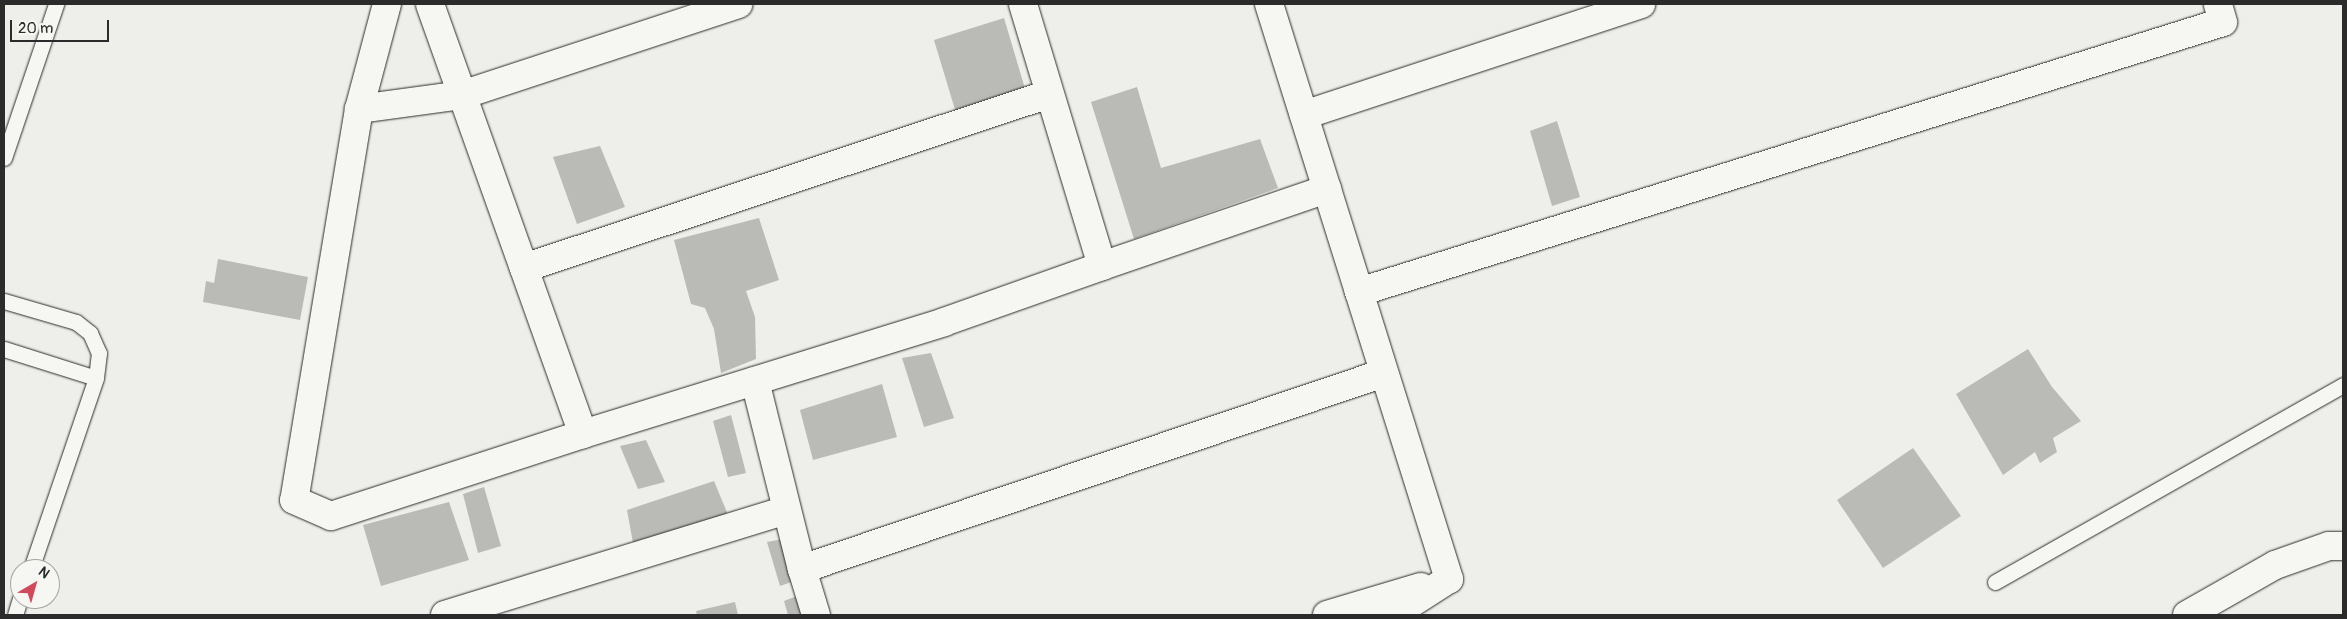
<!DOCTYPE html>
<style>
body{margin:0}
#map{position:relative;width:2347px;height:619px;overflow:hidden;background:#eeeeea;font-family:Pangolin,sans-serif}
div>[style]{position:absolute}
.building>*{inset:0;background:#babab7}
.roads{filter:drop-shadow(0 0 1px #2b2b2b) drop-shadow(0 0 1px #2b2b2b)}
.lane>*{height:15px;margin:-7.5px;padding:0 7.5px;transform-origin:7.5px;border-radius:7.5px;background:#f6f6f2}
.street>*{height:28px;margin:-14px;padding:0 14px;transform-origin:14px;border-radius:14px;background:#f6f6f2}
span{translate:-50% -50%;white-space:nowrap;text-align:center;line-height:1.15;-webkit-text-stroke:4px #f6f6f2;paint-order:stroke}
.frame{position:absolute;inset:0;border:5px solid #2b2b2b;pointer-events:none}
.north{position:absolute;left:10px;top:559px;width:50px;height:50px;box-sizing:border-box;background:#f6f6f2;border:1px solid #a5a5a2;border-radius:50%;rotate:38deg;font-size:14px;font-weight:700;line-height:20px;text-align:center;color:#2b2b2b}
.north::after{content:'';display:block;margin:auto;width:18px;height:22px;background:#d1495b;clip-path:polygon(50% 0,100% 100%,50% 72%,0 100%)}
.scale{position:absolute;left:10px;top:20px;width:99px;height:22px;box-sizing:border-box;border:2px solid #2b2b2b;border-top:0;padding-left:6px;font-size:15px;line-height:18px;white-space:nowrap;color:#2b2b2b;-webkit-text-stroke:4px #f6f6f2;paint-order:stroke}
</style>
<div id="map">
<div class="building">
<div style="clip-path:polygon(1004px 18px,1026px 92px,956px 113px,934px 40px)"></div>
<div style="clip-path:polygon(1137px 87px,1161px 168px,1260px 139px,1278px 188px,1134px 239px,1091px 102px)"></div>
<div style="clip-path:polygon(1557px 121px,1580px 197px,1552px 206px,1530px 131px)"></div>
<div style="clip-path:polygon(600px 146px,625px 207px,577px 224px,553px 157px)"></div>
<div style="clip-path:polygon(759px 218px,779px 280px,746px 291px,755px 317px,756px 359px,721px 373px,714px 329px,705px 308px,691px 304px,674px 240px)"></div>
<div style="clip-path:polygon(218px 259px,308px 277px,300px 320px,203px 302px,206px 281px,214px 283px)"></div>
<div style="clip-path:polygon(2028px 349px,2052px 387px,2081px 421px,2053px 438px,2057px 452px,2040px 463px,2035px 452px,2003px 475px,1956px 394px)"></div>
<div style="clip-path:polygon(931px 353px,954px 418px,924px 427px,902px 358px)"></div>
<div style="clip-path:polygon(882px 384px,897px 437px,813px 460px,800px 410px)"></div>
<div style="clip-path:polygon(731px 415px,746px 473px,728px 477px,713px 421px)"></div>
<div style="clip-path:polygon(646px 440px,665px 482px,638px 489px,620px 446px)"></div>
<div style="clip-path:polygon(1913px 448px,1961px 516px,1883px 568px,1837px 500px)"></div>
<div style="clip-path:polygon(714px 481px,731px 522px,635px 554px,627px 510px)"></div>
<div style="clip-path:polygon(484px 487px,501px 546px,478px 553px,463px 494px)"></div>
<div style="clip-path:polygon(449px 502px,469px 560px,381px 586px,363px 525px)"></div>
<div style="clip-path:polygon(783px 539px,797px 580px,780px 586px,767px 542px)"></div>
<div style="clip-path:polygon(802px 594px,809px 613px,788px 615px,784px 601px)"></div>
<div style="clip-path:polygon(735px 602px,738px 615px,697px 615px,696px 611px)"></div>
</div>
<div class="roads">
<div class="lane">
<div style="left:4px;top:158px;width:163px;rotate:-71.3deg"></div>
<div style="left:4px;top:301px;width:75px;rotate:16.3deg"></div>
<div style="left:76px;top:322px;width:18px;rotate:38deg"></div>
<div style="left:90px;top:333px;width:22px;rotate:66deg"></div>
<div style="left:99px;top:353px;width:25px;rotate:97deg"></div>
<div style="left:96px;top:378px;width:202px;rotate:108.8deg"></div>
<div style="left:4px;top:349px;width:96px;rotate:17.5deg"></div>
<div style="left:1995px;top:582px;width:400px;rotate:-29.5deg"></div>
<div style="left:15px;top:615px;width:17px;rotate:-73deg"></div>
</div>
<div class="street">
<div style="left:387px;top:4px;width:109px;rotate:104.9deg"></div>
<div style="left:359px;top:109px;width:396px;rotate:99.4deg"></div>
<div style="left:294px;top:500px;width:40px;rotate:23.4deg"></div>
<div style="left:331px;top:516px;width:265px;rotate:-18deg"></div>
<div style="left:583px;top:434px;width:456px;rotate:-109.6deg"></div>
<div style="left:1269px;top:4px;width:603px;rotate:72.62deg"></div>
<div style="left:1449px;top:579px;width:67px;rotate:147.3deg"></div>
<div style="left:359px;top:109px;width:104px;rotate:-7.7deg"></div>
<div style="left:462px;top:95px;width:291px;rotate:-18.2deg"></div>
<div style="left:1304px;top:115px;width:355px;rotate:-18.2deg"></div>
<div style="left:1102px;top:266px;width:238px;rotate:-18.9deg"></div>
<div style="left:524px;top:268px;width:553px;rotate:-18.34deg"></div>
<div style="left:1359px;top:292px;width:905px;rotate:-17.35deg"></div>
<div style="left:2223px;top:22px;width:19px;rotate:-106deg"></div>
<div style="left:755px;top:381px;width:194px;rotate:76deg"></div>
<div style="left:583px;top:434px;width:378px;rotate:-17.2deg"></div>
<div style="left:944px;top:322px;width:168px;rotate:-19.5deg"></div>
<div style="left:1102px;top:266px;width:274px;rotate:-106.8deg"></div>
<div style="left:445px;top:615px;width:357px;rotate:-17.1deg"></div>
<div style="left:816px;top:615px;width:48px;rotate:-106.9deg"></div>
<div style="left:802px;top:569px;width:614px;rotate:-18.61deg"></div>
<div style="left:1327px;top:615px;width:98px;rotate:-16.6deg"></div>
<div style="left:2187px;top:615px;width:101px;rotate:-29.6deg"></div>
<div style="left:2275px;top:565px;width:57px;rotate:-19.4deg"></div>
<div style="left:2329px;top:546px;width:14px"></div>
</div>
</div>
<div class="frame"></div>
<div class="north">N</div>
<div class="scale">20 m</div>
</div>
